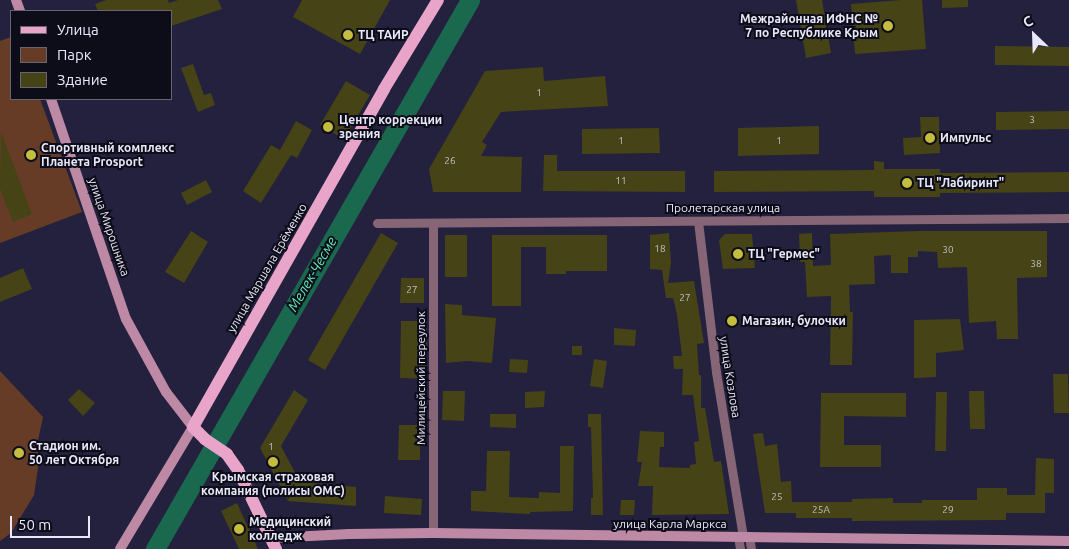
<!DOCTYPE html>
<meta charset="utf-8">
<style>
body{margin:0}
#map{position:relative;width:1069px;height:549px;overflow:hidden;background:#23213d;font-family:Ubuntu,sans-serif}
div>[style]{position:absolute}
.green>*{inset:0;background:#673c27}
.river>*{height:19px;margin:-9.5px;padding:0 9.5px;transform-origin:9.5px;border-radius:9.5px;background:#1a684e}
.building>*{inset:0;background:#464316}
.minor>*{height:9px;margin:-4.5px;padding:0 4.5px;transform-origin:4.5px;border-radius:4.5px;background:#866576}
.secondary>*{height:10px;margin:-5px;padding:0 5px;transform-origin:5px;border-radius:5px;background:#bd89a5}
.primary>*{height:12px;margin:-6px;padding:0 6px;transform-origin:6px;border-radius:6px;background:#e8a5c9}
.dots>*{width:14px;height:14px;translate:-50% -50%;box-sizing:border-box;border:2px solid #0d0d19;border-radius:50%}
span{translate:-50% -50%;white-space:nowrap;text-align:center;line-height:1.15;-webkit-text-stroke:4px #0d0d19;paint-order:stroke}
.number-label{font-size:10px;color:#c0bfc2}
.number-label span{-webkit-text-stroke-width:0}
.poi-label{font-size:12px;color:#e8e8fb;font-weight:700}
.right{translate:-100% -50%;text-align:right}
.left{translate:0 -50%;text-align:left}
.street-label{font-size:12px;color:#e8e8fb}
.water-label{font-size:14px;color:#62e7b6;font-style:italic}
.legend{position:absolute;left:10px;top:10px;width:162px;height:90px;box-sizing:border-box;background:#0d0d19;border:1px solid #656573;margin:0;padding:6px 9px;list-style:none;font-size:15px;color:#e8e8fb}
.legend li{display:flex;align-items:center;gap:10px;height:25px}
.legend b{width:25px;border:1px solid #656573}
.north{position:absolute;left:1009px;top:10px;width:50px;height:50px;-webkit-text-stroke:4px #0d0d19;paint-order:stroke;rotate:336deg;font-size:14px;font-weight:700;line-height:20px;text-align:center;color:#e8e8fb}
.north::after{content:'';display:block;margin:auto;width:18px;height:22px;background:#e8e8fb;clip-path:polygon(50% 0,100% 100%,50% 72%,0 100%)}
.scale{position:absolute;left:10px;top:516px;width:80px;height:22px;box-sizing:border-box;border:2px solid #e8e8fb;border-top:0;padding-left:6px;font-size:15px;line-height:18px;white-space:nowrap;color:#e8e8fb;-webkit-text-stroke:4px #0d0d19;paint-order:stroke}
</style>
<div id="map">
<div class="green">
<div style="clip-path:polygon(11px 37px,11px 99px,40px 99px,82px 212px,0 243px,0 41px)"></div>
<div style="clip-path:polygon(0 371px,43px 417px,37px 445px,39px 461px,34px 495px,11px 533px,0 541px)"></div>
</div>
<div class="river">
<div style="left:155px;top:549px;width:633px;rotate:-60.15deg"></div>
</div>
<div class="building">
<div style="clip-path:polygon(106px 0,168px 0,169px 3px,178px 0,218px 0,222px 9px,171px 26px,171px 11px,98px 11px,95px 4px)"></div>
<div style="clip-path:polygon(302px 0,390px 0,360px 54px,293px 17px)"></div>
<div style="clip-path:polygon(796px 0,822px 0,831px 53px,806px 58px)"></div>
<div style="clip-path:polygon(901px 0,922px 0,926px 49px,855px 54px,851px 4px)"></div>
<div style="clip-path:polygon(942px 0,968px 0,968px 7px,942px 8px)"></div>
<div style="clip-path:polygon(995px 46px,1069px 47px,1069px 66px,995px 65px)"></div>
<div style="clip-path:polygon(193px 64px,204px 95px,211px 93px,215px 105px,198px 112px,181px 68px)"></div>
<div style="clip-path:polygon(543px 67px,544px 81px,605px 76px,608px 106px,501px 112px,482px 142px,487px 145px,481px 156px,522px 157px,521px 192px,433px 192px,429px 169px,485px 71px)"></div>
<div style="clip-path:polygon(346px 81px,370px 95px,344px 139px,320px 125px)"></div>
<div style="clip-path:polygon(1069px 111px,1069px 129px,996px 130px,996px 112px)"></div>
<div style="clip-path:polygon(920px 117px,939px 117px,940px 153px,904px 155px,903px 138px,921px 137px)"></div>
<div style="clip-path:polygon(296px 121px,312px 130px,297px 158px,291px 155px,261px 203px,243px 191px,271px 145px,280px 150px)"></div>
<div style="clip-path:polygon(819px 126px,819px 154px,738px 156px,738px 128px)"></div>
<div style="clip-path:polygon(659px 128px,660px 153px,582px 154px,582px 129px)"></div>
<div style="clip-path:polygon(1px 132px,32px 214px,13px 222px,0 189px)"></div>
<div style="clip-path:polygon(544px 155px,557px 155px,557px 171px,685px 171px,685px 192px,543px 191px)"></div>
<div style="clip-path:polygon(874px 161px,884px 162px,884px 169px,940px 169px,940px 173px,1069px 172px,1069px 192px,940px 193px,940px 197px,874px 197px,874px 191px,714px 192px,714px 171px,874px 170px)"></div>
<div style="clip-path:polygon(206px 180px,212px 192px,187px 205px,181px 193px)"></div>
<div style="clip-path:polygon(191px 231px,208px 242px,184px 283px,165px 272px)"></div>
<div style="clip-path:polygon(918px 231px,1047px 231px,1047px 277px,1017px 278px,1018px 339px,997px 339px,996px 321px,969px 323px,967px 267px,938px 268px,937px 252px,918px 251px,918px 257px,908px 257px,908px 273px,891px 273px,891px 255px,874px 256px,875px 284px,849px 285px,850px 312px,853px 312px,852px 365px,830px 365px,831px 296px,807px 297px,805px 262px,800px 262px,799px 234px,812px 233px,813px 266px,831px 265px,830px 234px)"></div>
<div style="clip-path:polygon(381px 233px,398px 243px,325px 370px,308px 360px)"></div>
<div style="clip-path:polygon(669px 233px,671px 263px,668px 283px,694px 281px,704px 343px,697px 344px,699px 375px,701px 375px,701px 408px,705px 408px,714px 462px,721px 461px,729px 514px,652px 515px,653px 486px,638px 486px,642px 462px,637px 462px,640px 431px,664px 432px,664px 447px,660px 447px,659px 467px,690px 468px,690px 465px,696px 464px,694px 442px,699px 441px,693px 395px,682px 395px,683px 369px,674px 369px,673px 356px,682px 356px,677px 315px,673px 298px,666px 298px,662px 270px,650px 269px,650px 235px)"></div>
<div style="clip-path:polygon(725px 234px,752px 234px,755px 268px,723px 269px,719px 240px)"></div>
<div style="clip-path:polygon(445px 235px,467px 235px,467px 277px,445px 277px)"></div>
<div style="clip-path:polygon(492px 235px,607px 235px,607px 271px,566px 271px,566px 274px,546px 274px,546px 247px,521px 247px,521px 306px,492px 306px)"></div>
<div style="clip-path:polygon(23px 268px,32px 289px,0 302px,0 278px)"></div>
<div style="clip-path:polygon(401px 278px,424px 278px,424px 303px,400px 303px)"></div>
<div style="clip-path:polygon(445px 304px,462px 305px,462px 315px,496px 318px,492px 363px,467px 361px,446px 363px)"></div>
<div style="clip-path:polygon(960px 319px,964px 350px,936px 353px,936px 377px,914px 378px,914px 320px)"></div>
<div style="clip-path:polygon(401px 321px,427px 321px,427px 379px,400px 378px)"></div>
<div style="clip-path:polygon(614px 328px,636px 330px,635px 346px,614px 345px)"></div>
<div style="clip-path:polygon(572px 346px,582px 346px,582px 355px,572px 355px)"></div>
<div style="clip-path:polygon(510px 359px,528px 360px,527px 373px,509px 372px)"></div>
<div style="clip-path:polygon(594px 359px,607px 361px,603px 388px,590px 386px)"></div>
<div style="clip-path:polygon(1053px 374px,1068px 374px,1069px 413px,1054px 413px)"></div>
<div style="clip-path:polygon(79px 389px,95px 403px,83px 416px,68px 400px)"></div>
<div style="clip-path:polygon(294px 390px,308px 400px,281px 446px,300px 482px,356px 487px,356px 506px,288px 501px,260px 448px)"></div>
<div style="clip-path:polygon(443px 391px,465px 391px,464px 421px,442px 420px)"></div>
<div style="clip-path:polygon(545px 391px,544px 407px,525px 408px,525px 392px)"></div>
<div style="clip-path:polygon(969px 391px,984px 391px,985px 429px,970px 429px)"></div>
<div style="clip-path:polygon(936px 392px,947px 392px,946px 451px,935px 451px)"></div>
<div style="clip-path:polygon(821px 393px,906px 393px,906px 417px,844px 416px,844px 445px,881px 445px,881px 467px,820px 467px)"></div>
<div style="clip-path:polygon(490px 414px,516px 414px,516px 428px,490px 427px)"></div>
<div style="clip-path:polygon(588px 414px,601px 414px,603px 515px,591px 515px,591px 498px,593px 498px,591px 427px,588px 427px)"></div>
<div style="clip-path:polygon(399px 425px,420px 425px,420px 460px,398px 460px)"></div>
<div style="clip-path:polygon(763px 433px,765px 446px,777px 444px,781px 482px,791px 481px,792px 502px,852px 502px,852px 499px,893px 498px,893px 503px,922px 503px,922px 500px,977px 500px,977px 488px,1007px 488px,1007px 495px,1035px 495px,1036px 458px,1054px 459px,1054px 493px,1045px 493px,1045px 513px,1006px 513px,1006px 520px,852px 521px,852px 518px,796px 518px,796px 513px,765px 513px,753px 434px)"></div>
<div style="clip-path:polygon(560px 446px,574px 446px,573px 511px,530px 512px,530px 514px,471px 511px,471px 491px,486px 491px,487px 451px,510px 451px,509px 497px,539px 498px,539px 492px,560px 493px)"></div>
<div style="clip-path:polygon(385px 496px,422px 499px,421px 515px,384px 513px)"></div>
<div style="clip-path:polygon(621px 500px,635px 500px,634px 515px,620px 515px)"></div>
<div style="clip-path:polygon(237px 503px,258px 549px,239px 549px,221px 511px)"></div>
</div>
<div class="minor">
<div style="left:698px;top:221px;width:152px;rotate:83.2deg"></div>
<div style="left:716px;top:372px;width:166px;rotate:80.7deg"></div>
<div style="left:377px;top:223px;width:692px;rotate:-0.41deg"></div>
<div style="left:433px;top:533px;width:310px;rotate:-90deg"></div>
<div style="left:738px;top:536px;width:13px;rotate:81deg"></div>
<div style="left:749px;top:536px;width:13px;rotate:81deg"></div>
</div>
<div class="secondary">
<div style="left:16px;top:0;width:12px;rotate:70deg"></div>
<div style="left:51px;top:99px;width:232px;rotate:71.2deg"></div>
<div style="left:126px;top:319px;width:83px;rotate:61.3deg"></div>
<div style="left:166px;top:392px;width:44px;rotate:52.4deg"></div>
<div style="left:193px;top:427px;width:142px;rotate:120.9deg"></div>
<div style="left:271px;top:538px;width:78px;rotate:-2.9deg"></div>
<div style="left:349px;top:534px;width:84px;rotate:-0.7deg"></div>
<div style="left:433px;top:533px;width:636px;rotate:0.72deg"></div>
</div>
<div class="primary">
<div style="left:276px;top:549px;width:88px;rotate:-115.7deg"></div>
<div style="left:238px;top:470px;width:19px;rotate:-125deg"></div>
<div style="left:227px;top:454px;width:27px;rotate:-146deg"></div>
<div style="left:205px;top:439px;width:17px;rotate:-135deg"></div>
<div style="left:193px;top:427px;width:388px;rotate:-60.5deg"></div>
<div style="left:384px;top:89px;width:104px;rotate:-58.8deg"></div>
</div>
<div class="dots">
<div style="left:888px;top:26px;background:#c4bd3e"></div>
<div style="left:348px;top:35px;background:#c4bd3e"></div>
<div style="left:328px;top:127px;background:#c4bd3e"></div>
<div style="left:930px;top:138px;background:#c4bd3e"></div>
<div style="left:31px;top:155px;background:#c4bd3e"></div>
<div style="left:907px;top:183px;background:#c4bd3e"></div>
<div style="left:738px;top:254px;background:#c4bd3e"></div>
<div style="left:732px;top:321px;background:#c4bd3e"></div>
<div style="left:19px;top:453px;background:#c4bd3e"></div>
<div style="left:273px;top:462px;background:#c4bd3e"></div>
<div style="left:239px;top:529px;background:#c4bd3e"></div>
</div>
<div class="number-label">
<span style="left:539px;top:93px">1</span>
<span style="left:1032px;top:120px">3</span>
<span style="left:621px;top:141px">1</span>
<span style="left:779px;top:141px">1</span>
<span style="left:450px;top:161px">26</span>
<span style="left:621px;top:181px">11</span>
<span style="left:660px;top:249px">18</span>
<span style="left:948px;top:250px">30</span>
<span style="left:1036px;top:264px">38</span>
<span style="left:412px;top:290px">27</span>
<span style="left:685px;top:298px">27</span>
<span style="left:271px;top:447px">1</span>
<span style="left:777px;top:497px">25</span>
<span style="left:821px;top:510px">25А</span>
<span style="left:948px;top:510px">29</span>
</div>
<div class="poi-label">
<span class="right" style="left:878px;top:26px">Межрайонная ИФНС №<br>7 по Республике Крым</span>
<span class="left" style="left:358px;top:35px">ТЦ ТАИР</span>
<span class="left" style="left:339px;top:127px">Центр коррекции<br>зрения</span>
<span class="left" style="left:940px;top:138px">Импульс</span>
<span class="left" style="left:41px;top:155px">Спортивный комплекс<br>Планета Prosport</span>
<span class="left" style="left:917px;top:183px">ТЦ "Лабиринт"</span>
<span class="left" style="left:748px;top:254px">ТЦ "Гермес"</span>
<span class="left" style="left:742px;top:321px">Магазин, булочки</span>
<span class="left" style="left:29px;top:453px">Стадион им.<br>50 лет Октября</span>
<span style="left:273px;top:484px">Крымская страховая<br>компания (полисы ОМС)</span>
<span class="left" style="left:249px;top:529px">Медицинский<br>колледж</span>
</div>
<div class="street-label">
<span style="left:723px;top:208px">Пролетарская улица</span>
<span style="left:109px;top:227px;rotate:71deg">улица Мирошника</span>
<span style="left:267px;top:268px;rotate:-60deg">улица Маршала Ерёменко</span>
<span style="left:730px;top:377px;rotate:81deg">улица Козлова</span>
<span style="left:421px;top:378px;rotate:-90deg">Милицейский переулок</span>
<span style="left:670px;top:524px">улица Карла Маркса</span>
</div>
<div class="water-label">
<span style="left:312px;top:274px;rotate:-60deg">Мелек-Чесме</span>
</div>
<ul class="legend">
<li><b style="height:6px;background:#e8a5c9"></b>Улица</li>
<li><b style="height:14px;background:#673c27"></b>Парк</li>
<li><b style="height:14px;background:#464316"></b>Здание</li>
</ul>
<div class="north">С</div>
<div class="scale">50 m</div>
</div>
